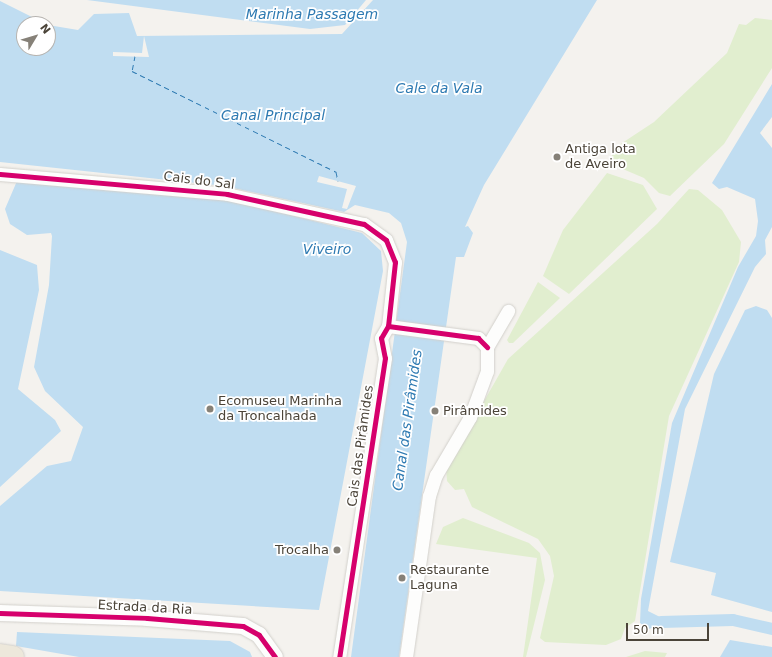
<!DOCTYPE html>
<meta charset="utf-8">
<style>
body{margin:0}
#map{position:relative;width:772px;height:657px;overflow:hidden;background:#f4f2ee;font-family:"DejaVu Sans",sans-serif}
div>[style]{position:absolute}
.green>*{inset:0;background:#e1eecf}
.water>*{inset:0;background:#c0ddf1}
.pier>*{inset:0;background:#f4f2ee}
.canal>*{height:12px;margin:-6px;padding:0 6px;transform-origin:6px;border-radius:6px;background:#c0ddf1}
.ferry>*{height:1px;margin-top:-0.5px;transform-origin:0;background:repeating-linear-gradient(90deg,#2e7ab2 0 5px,transparent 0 9px)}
.roads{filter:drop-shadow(0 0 1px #d2d0cb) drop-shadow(0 0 1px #d2d0cb)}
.minor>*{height:13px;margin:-6.5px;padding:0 6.5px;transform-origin:6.5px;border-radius:6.5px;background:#fdfdfc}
.tertiary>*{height:16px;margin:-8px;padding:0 8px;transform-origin:8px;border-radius:8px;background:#fdfdfc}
.motorway>*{height:22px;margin:-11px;padding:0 11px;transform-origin:11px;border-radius:11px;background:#ede8db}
.cycleway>*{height:5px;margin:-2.5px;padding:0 2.5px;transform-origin:2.5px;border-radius:2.5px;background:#d6006c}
.dots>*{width:11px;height:11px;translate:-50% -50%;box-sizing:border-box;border:2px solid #fff;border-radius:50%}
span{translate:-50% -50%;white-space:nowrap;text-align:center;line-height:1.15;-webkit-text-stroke:3.5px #fff;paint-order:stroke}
.poi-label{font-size:13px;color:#4b4439}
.left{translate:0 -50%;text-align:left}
.right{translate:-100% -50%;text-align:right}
.street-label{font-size:13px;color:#4b4439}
.water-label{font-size:14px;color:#2e7ab2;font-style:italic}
.north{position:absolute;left:16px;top:16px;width:40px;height:40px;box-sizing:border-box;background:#fff;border:1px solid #b7b4b0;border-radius:50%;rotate:52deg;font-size:11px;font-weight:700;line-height:16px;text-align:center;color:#4b4439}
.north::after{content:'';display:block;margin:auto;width:14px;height:18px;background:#868178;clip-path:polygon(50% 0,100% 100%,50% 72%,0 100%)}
.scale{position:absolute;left:626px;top:623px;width:83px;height:18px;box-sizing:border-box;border:2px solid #4b4439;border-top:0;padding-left:5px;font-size:12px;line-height:14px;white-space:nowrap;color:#4b4439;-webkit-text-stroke:3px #fff;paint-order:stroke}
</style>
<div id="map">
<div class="green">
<div style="clip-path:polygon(755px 18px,772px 20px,772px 68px,724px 144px,670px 196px,659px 193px,644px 178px,611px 164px,613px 149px,654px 122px,727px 53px,739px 24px,746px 25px)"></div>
<div style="clip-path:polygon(607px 173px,643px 185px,657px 209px,569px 294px,543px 276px,563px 230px)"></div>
<div style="clip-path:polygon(689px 189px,698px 190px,722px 210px,741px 242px,739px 262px,669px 416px,635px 621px,625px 628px,621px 639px,606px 645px,545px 642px,540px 638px,554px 576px,550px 556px,538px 539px,472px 507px,464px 489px,455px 490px,447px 481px,446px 468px,508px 359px,657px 224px)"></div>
<div style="clip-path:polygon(538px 282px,560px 298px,513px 343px,509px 343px,507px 340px)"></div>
<div style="clip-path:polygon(463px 518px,529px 543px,540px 553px,545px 580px,526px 657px,523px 657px,537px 558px,436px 544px,443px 527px)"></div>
<div style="clip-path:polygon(645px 651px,667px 653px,665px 657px,626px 657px)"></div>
</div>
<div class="water">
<div style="clip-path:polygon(87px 0,366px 0,345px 25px,310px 29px)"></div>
<div style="clip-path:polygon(373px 0,597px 0,484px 185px,465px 227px,468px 226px,473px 233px,464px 257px,456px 257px,399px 657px,351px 657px,407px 242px,401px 223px,389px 213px,355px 205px,344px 212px,224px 186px,0 162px,0 1px,46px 24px,24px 24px,24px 48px,48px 48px,48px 25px,78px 30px,94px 14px,129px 13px,137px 36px,342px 34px)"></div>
<div style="clip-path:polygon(772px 84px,772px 117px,760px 133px,772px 148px,772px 227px,765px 240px,766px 254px,755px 267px,685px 409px,648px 611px,660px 617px,661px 626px,648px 629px,640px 623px,641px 599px,672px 423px,738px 267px,756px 236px,758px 221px,755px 199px,727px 187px,719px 189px,712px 183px)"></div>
<div style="clip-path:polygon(17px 181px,208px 197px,250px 205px,362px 233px,381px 251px,383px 271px,319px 610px,0 591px,0 506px,47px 466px,71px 461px,83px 427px,45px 391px,34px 367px,49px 285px,52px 236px,51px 233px,27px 235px,10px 224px,5px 209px)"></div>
<div style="clip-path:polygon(0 250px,37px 265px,39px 290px,18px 389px,55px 420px,61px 431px,0 487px)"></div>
<div style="clip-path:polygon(756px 306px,767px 310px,772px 318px,772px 612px,711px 595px,716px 573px,670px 562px,714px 374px,745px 310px)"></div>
<div style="clip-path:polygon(17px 632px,230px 641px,250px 652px,252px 657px,79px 657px,16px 646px)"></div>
<div style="clip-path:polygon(730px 640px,772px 647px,772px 657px,720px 657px)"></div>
</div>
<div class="pier">
<div style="clip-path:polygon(144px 36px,149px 57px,113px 56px,113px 52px,142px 53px)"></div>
<div style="clip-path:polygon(319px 176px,356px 186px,347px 209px,342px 208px,347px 189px,317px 182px)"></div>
</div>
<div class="canal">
<div style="left:661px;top:622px;width:72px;rotate:-1.6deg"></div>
<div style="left:733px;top:620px;width:40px;rotate:13deg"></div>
</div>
<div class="ferry">
<div style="left:135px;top:56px;width:15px;rotate:101deg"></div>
<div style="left:132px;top:71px;width:228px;rotate:26.3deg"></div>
<div style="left:336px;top:172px;width:9px;rotate:77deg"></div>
</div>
<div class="roads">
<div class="minor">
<div style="left:0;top:174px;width:228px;rotate:5deg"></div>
<div style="left:227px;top:194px;width:140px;rotate:12.4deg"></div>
<div style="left:364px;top:224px;width:27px;rotate:36deg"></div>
<div style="left:386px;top:240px;width:24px;rotate:68deg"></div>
<div style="left:395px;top:262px;width:64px;rotate:96.2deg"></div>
<div style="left:388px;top:326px;width:14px;rotate:120deg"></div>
<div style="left:381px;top:338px;width:20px;rotate:79deg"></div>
<div style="left:385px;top:358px;width:303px;rotate:98.7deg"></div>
<div style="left:388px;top:326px;width:91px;rotate:7.6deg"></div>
<div style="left:478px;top:338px;width:13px;rotate:45deg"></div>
<div style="left:406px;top:657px;width:163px;rotate:-81.9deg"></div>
<div style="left:429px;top:496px;width:22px;rotate:-72deg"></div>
<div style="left:436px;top:475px;width:67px;rotate:-59.6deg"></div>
<div style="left:470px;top:417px;width:49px;rotate:-69.7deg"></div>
<div style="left:487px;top:371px;width:24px;rotate:-90deg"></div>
<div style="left:487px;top:347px;width:42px;rotate:-59.7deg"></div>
</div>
<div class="tertiary">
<div style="left:0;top:613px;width:147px;rotate:1.9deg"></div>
<div style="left:147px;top:618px;width:96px;rotate:4.8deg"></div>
<div style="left:243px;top:626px;width:18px;rotate:29deg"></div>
<div style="left:259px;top:635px;width:27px;rotate:54deg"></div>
</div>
<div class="motorway">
<div style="left:0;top:655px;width:13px;rotate:9deg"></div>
</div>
</div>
<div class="cycleway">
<div style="left:0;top:174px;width:228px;rotate:5deg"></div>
<div style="left:227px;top:194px;width:140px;rotate:12.4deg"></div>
<div style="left:364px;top:224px;width:27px;rotate:36deg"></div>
<div style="left:386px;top:240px;width:24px;rotate:68deg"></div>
<div style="left:395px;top:262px;width:64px;rotate:96.2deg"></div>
<div style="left:388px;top:326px;width:14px;rotate:120deg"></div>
<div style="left:381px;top:338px;width:20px;rotate:79deg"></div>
<div style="left:385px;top:358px;width:303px;rotate:98.7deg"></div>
<div style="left:388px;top:326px;width:91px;rotate:7.6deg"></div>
<div style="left:478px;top:338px;width:13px;rotate:45deg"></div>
<div style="left:0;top:613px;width:147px;rotate:1.9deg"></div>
<div style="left:147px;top:618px;width:96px;rotate:4.8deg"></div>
<div style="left:243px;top:626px;width:18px;rotate:29deg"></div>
<div style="left:259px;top:635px;width:27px;rotate:54deg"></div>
</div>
<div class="dots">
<div style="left:557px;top:157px;background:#868178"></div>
<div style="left:210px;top:409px;background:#868178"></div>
<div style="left:435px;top:411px;background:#868178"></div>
<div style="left:337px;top:550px;background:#868178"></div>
<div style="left:402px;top:578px;background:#868178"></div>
</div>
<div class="poi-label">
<span class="left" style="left:565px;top:157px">Antiga lota<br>de Aveiro</span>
<span class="left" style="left:218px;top:409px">Ecomuseu Marinha<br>da Troncalhada</span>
<span class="left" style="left:443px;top:411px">Pirâmides</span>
<span class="right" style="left:329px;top:550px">Trocalha</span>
<span class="left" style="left:410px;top:578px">Restaurante<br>Laguna</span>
</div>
<div class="street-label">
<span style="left:199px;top:181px;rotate:7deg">Cais do Sal</span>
<span style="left:361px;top:446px;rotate:-82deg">Cais das Pirâmides</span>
<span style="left:145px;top:608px;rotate:3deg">Estrada da Ria</span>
</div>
<div class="water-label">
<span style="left:312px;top:14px">Marinha Passagem</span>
<span style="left:439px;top:88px">Cale da Vala</span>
<span style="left:273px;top:115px">Canal Principal</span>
<span style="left:327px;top:249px">Viveiro</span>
<span style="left:407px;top:420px;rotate:-82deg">Canal das Pirâmides</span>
</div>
<div class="north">N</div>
<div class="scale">50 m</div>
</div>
